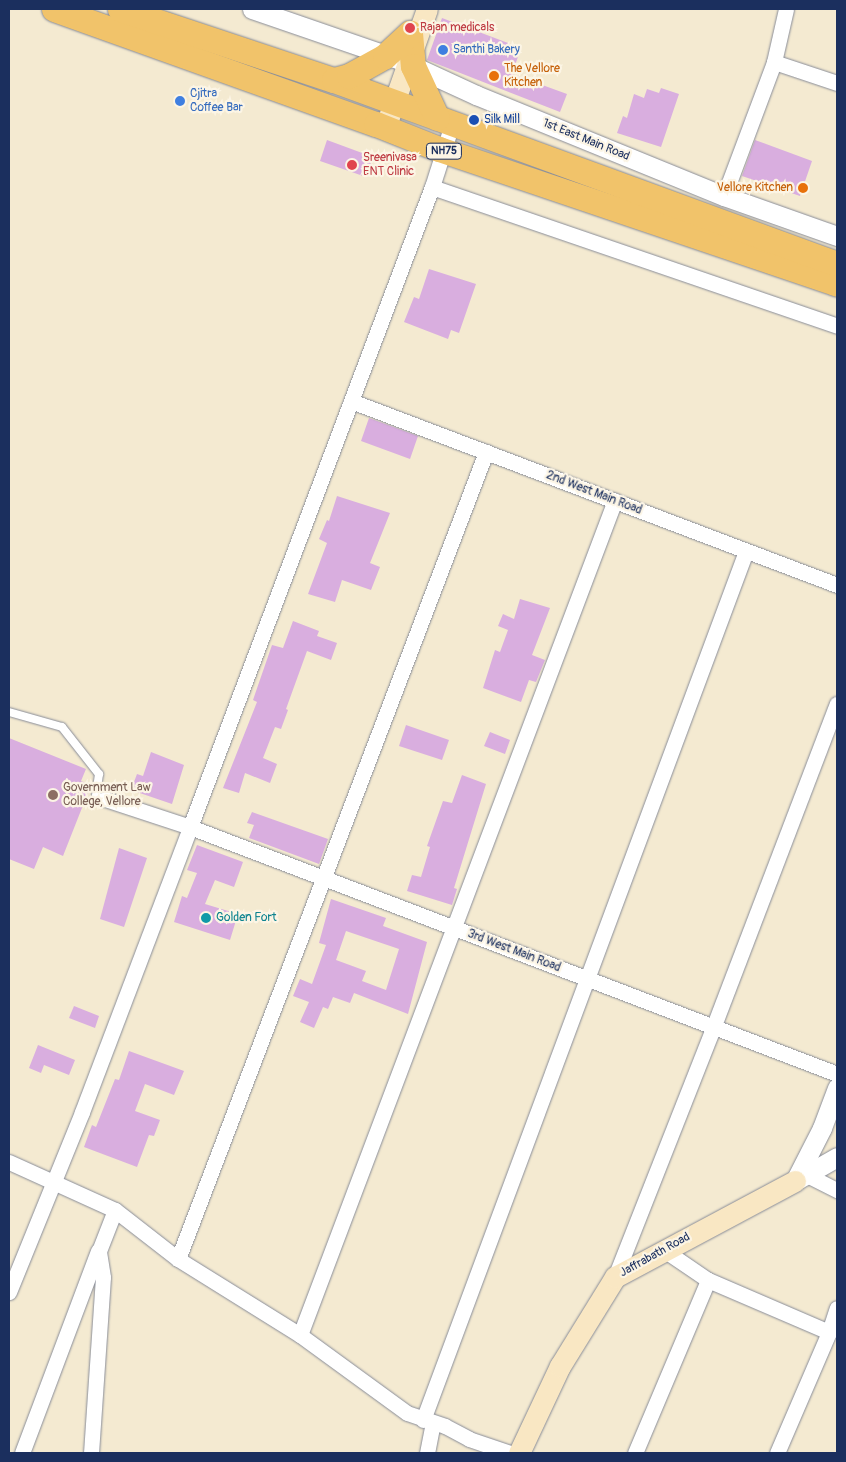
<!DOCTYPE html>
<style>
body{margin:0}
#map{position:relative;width:846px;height:1462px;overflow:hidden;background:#f4ead1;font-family:Pangolin,sans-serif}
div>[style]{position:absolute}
.building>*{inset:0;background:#d9aedf}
.roads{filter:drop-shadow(0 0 1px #888c98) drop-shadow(0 0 1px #888c98)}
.service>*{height:8px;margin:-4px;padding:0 4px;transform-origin:4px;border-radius:4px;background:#fff}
.minor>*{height:15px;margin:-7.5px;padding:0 7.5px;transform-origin:7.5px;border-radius:7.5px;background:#fff}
.tertiary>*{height:19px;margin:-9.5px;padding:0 9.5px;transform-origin:9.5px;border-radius:9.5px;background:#fff}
.secondary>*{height:21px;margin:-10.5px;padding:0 10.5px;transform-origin:10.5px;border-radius:10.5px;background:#f9e7c3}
.trunk>*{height:25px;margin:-12.5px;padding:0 12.5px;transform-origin:12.5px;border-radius:12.5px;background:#f1c36a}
.dots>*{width:14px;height:14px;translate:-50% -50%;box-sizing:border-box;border:2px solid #fcf5e5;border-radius:50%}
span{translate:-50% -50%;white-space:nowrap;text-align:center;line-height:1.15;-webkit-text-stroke:4.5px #fcf5e5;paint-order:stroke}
.shield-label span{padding:1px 4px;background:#fcf5e5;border:1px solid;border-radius:4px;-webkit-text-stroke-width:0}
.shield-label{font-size:11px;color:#1b2f5e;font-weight:700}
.health-label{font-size:12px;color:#be3a42}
.left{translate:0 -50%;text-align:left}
.shop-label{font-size:12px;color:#366cbe}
.food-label{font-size:12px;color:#c56008}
.right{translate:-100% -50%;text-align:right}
.transit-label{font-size:12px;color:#164399}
.street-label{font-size:12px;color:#1b2f5e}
.education-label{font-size:12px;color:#785e54}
.culture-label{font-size:12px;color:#0d838f}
.frame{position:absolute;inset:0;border:10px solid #1b2f5e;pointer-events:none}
</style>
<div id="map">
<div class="building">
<div style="clip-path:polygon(442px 18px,521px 48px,512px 74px,567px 94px,560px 112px,427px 60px)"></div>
<div style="clip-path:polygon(661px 88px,679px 94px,661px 147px,617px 133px,623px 116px,627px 118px,634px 94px,644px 98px,647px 89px,659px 93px)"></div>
<div style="clip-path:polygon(327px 140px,373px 157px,366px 177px,320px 161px)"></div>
<div style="clip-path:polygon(755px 140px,812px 161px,800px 196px,742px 176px)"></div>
<div style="clip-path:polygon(429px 269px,476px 284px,459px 333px,451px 330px,448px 339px,404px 322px,414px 297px,419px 299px)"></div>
<div style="clip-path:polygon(369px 418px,418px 436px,410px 459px,361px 441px)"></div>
<div style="clip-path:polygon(337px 496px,390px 513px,370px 563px,380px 567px,371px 590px,342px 580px,335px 602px,308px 594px,327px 543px,319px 539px,327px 520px,329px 521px)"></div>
<div style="clip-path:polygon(520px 599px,550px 608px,532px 655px,545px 660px,536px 682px,529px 680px,521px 702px,483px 688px,495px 650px,500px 652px,508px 630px,498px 626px,503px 614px,514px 619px)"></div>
<div style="clip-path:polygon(293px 621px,319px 631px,317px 636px,337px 643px,331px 660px,307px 651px,286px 709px,288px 710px,281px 729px,275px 727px,263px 758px,277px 764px,270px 783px,245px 773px,239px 793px,223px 788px,257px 702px,253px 700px,272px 645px,283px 648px)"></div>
<div style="clip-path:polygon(406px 725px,449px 740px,442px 760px,399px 746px)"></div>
<div style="clip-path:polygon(490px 732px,510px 740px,505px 754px,484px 746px)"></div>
<div style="clip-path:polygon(9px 738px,86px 769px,81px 781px,91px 785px,63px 856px,43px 847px,34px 869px,9px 859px)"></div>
<div style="clip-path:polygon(151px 752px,184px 765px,172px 804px,131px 790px,137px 774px,143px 776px)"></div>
<div style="clip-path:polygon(462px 775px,486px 784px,454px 888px,457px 889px,452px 905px,407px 891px,412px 875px,421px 877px,430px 847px,427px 846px,443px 801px,452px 803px)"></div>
<div style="clip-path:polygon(252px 812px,328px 839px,319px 864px,249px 838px,254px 825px,247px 823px)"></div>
<div style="clip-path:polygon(197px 845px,243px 862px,234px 887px,215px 880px,205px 904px,238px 914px,230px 940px,174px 922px,182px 896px,187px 898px,197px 873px,187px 870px)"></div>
<div style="clip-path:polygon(119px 848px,147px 858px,124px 927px,100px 919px)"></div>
<div style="clip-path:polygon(evenodd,331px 899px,386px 918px,383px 926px,427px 942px,408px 1014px,354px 993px,350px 1003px,333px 997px,328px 1009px,323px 1007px,314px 1028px,300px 1022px,309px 1002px,293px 996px,300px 979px,312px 984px,326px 945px,319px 943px,331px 899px,346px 931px,399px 949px,386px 990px,362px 981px,366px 971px,336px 960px,346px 931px)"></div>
<div style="clip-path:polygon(74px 1006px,99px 1016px,95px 1028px,69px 1018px)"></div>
<div style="clip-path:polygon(38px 1045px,75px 1060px,69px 1075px,44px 1065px,41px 1073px,29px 1068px)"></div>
<div style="clip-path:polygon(129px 1051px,184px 1071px,174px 1095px,145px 1084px,135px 1111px,160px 1120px,154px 1136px,149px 1135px,137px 1167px,84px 1147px,92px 1125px,96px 1127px,115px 1079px,119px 1080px)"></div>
</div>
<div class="roads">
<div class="service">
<div style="left:9px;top:712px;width:55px;rotate:15.8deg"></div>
<div style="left:62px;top:727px;width:60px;rotate:51.8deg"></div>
<div style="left:99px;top:774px;width:22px;rotate:98deg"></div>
<div style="left:96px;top:796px;width:9px;rotate:18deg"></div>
</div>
<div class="minor">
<div style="left:774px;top:62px;width:54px;rotate:-77.2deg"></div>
<div style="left:432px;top:187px;width:428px;rotate:18.9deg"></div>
<div style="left:724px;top:196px;width:143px;rotate:-69.5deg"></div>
<div style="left:774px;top:62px;width:66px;rotate:18.4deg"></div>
<div style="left:351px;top:401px;width:520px;rotate:20.74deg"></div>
<div style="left:105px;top:799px;width:89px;rotate:18.2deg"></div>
<div style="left:190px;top:827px;width:693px;rotate:20.89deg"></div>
<div style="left:9px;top:1162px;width:116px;rotate:24.4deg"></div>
<div style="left:115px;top:1210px;width:80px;rotate:37.9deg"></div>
<div style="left:178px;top:1259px;width:144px;rotate:31.9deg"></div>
<div style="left:300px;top:1335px;width:132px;rotate:36.1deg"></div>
<div style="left:407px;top:1413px;width:40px;rotate:18.9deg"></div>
<div style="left:445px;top:1426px;width:27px;rotate:28deg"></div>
<div style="left:469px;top:1439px;width:43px;rotate:18.9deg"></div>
<div style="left:807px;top:1175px;width:34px;rotate:27deg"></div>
<div style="left:664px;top:1250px;width:53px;rotate:34.3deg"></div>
<div style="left:708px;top:1280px;width:132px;rotate:23.3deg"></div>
<div style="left:178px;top:1259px;width:864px;rotate:-69.11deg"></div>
<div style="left:615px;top:1277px;width:268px;rotate:-68.5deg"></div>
<div style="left:713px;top:1028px;width:347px;rotate:-69.1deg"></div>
<div style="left:9px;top:1292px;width:194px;rotate:-67.9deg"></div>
<div style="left:82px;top:1112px;width:305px;rotate:-69.2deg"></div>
<div style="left:190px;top:827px;width:684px;rotate:-69.29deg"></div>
<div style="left:432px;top:187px;width:66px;rotate:-72.4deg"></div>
<div style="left:300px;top:1335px;width:892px;rotate:-69.33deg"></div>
<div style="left:423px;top:1420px;width:927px;rotate:-69.61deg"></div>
<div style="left:22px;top:1453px;width:216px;rotate:-69.4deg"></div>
<div style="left:91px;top:1453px;width:176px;rotate:-86.1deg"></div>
<div style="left:103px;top:1277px;width:26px;rotate:-99deg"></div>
<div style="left:99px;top:1251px;width:44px;rotate:-68.7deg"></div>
<div style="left:427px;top:1453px;width:31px;rotate:-79deg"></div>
<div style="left:635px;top:1453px;width:188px;rotate:-67.1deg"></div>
<div style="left:777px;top:1453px;width:132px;rotate:-66.7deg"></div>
<div style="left:829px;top:1332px;width:25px;rotate:-72deg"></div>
</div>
<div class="tertiary">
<div style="left:252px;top:9px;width:157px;rotate:19deg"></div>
<div style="left:400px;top:60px;width:84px;rotate:24.7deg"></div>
<div style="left:476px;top:95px;width:268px;rotate:22.2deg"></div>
<div style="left:724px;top:196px;width:120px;rotate:19.5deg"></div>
<div style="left:837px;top:1088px;width:43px;rotate:110.6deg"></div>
<div style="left:822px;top:1128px;width:59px;rotate:117deg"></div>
<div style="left:795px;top:1181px;width:48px;rotate:-29.7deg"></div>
</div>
<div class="secondary">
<div style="left:385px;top:128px;width:126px;rotate:-70.6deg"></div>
<div style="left:519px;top:1453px;width:96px;rotate:-64.8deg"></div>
<div style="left:560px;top:1366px;width:105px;rotate:-58.3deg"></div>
<div style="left:615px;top:1277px;width:204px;rotate:-28.1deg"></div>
</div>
<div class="trunk">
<div style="left:54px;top:9px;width:342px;rotate:19.7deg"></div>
<div style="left:376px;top:124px;width:68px;rotate:21.6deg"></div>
<div style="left:439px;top:149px;width:420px;rotate:18.7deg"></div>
<div style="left:120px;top:9px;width:225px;rotate:18.4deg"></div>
<div style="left:334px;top:80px;width:536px;rotate:20.09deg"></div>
<div style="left:410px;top:33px;width:33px;rotate:85deg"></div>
<div style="left:413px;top:66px;width:57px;rotate:65.2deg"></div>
<div style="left:334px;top:80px;width:16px;rotate:-15deg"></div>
<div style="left:349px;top:76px;width:41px;rotate:-29.1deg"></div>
<div style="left:385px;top:56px;width:34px;rotate:-43deg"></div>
</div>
</div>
<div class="dots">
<div style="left:410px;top:28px;background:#e0444e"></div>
<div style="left:443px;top:50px;background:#3f7fe0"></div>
<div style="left:494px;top:76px;background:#e8710a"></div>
<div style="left:180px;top:101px;background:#3f7fe0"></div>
<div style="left:474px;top:120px;background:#1a4fb4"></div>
<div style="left:352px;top:165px;background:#e0444e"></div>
<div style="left:803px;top:188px;background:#e8710a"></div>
<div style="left:53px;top:795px;background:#8d6e63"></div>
<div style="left:206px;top:918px;background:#0f9aa8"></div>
</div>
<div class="shield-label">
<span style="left:444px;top:151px">NH75</span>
</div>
<div class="health-label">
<span class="left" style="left:420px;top:28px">Rajan medicals</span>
<span class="left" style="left:363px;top:165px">Sreenivasa<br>ENT Clinic</span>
</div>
<div class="shop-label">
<span class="left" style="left:453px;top:50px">Santhi Bakery</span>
<span class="left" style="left:190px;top:101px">Cjitra<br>Coffee Bar</span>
</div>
<div class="food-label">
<span class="left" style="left:504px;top:76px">The Vellore<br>Kitchen</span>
<span class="right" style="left:793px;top:188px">Vellore Kitchen</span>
</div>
<div class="transit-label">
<span class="left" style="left:484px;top:120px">Silk Mill</span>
</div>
<div class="street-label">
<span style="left:586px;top:140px;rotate:22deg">1st East Main Road</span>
<span style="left:594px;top:493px;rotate:21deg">2nd West Main Road</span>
<span style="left:514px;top:951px;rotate:21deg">3rd West Main Road</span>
<span style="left:655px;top:1255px;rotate:-29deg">Jaffrabath Road</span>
</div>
<div class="education-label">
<span class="left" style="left:63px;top:795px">Government Law<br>College, Vellore</span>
</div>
<div class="culture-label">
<span class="left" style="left:216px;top:918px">Golden Fort</span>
</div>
<div class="frame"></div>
</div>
